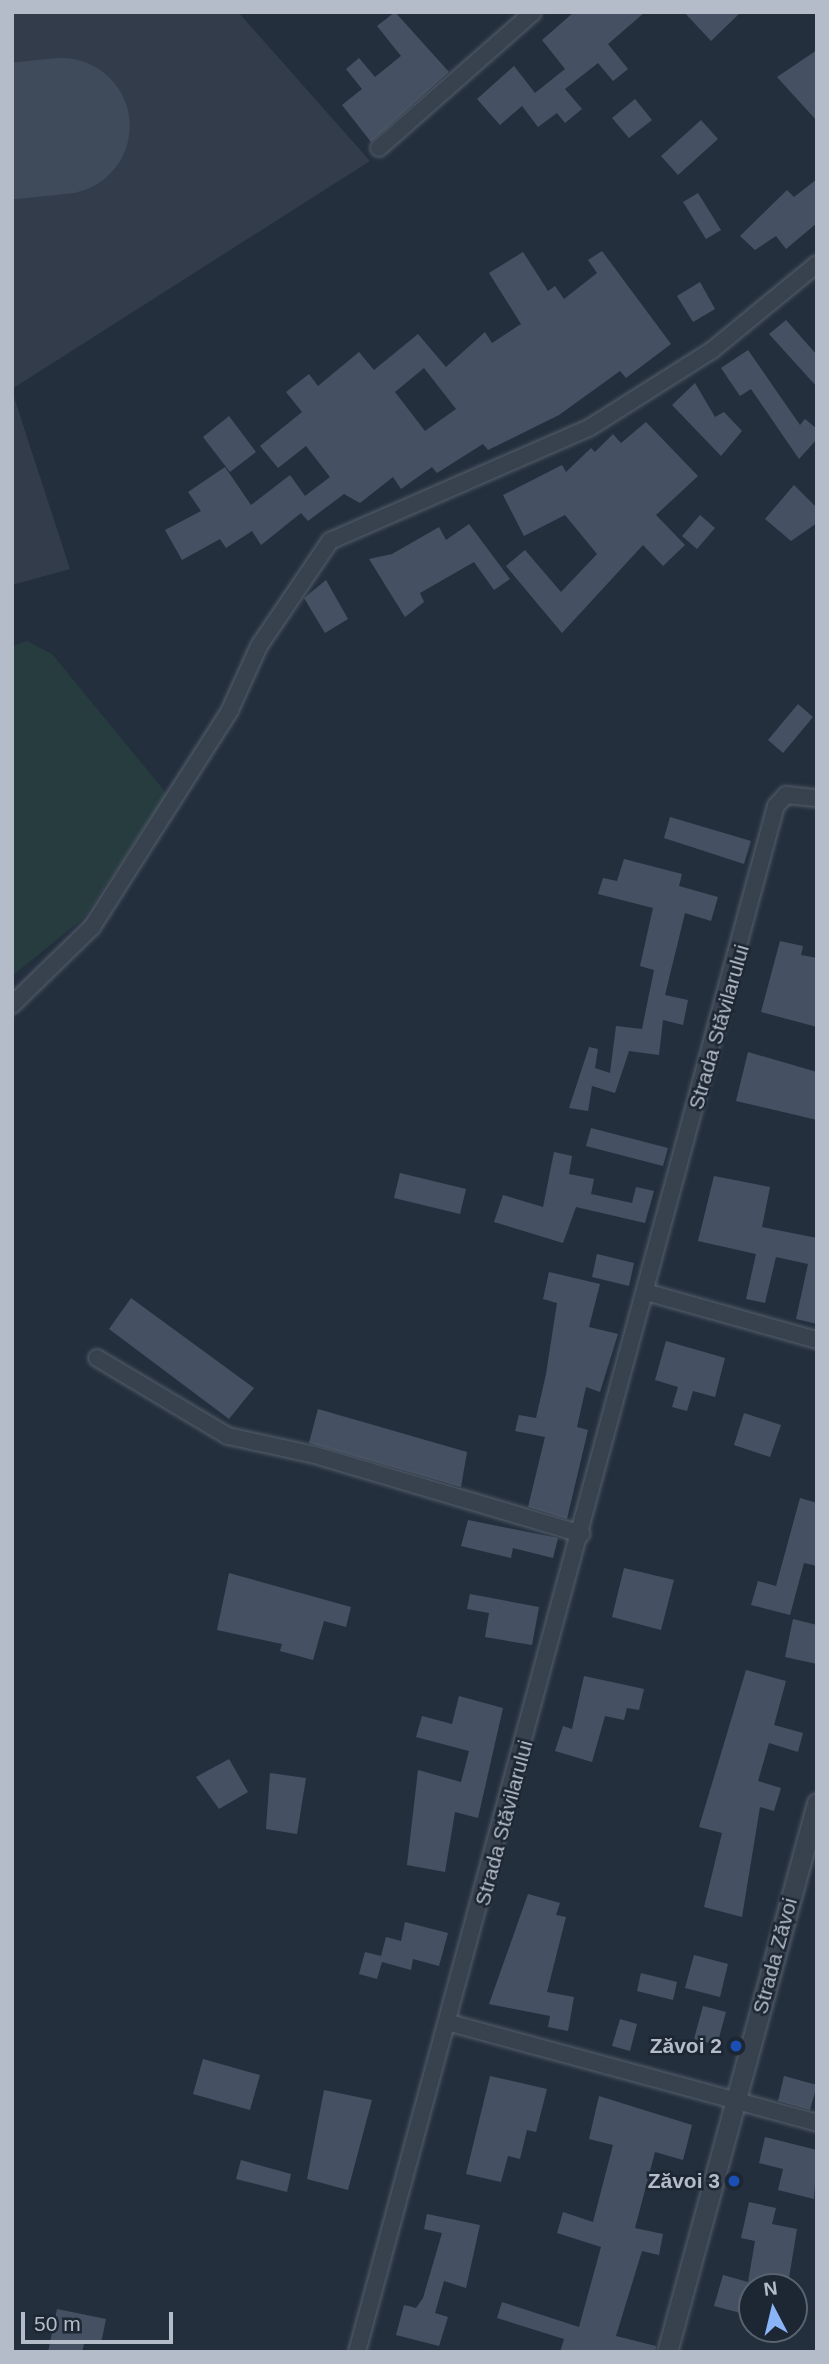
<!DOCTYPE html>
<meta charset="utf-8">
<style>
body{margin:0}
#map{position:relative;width:829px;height:2364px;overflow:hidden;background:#242f3e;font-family:Helvetica,sans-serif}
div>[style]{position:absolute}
.airport>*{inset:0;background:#323c4b}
.green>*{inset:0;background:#263c3f}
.runway>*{height:136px;margin:-68px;padding:0 68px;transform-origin:68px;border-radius:68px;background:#3f4a5a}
.building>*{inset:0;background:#455162}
.roads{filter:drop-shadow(0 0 2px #565f6c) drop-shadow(0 0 2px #565f6c)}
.minor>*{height:16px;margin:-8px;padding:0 8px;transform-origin:8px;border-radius:8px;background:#38414e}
.tertiary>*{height:19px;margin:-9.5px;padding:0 9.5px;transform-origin:9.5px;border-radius:9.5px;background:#38414e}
.dots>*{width:19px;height:19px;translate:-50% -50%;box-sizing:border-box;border:4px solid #1d2633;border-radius:50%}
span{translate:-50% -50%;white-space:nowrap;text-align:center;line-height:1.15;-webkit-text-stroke:5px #1d2633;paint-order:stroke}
.street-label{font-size:21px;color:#b4bcc9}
.poi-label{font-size:21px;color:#b4bcc9;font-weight:700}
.right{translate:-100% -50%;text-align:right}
.frame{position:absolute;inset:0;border:14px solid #b4bcc9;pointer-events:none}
.north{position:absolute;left:738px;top:2273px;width:70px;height:70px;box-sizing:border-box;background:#1d2633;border:2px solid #59626f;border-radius:50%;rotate:353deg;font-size:19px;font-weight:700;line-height:28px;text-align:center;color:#b4bcc9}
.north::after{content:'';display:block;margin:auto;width:24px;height:32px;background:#8ab4f8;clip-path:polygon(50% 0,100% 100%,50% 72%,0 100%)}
.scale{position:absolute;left:21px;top:2312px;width:152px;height:32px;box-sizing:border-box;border:4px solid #b4bcc9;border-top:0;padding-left:9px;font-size:21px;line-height:24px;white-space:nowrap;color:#b4bcc9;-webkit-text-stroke:5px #1d2633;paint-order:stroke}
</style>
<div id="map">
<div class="airport">
<div style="clip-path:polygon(12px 12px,238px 12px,370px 161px,12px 389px)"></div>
<div style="clip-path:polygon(12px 391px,70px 569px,12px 585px)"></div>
</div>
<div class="green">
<div style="clip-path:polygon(27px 641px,52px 654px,167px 794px,84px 918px,12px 976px,12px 646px)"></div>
</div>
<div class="runway">
<div style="left:12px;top:131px;width:50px;rotate:-5.7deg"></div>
</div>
<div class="building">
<div style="clip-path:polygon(395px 12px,449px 72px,371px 142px,342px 105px,362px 89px,346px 69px,359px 58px,375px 77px,401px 56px,377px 26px)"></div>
<div style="clip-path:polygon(574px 12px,645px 12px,608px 44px,628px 69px,613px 81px,598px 63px,565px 89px,582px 109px,565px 123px,557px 113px,538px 127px,522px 106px,500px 125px,477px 99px,514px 66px,535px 93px,565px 69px,542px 40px)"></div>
<div style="clip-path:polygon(684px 12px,741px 12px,711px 41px)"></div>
<div style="clip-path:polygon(817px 50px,817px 121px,777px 77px)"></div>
<div style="clip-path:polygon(635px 99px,652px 120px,629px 138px,612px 118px)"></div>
<div style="clip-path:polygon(701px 120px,718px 139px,678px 175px,661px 156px)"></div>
<div style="clip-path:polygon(817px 179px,817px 223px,786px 249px,776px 236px,755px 250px,740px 236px,787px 190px,794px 197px)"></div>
<div style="clip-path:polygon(698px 193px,721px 230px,706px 239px,683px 202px)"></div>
<div style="clip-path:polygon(evenodd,602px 251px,671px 344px,626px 378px,620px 371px,559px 415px,488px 450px,483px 444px,437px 473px,432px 467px,401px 489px,393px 477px,360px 503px,344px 494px,308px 521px,301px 513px,261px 545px,252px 531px,226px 548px,220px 539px,182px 560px,165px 530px,201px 511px,188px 492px,225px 467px,251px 505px,290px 475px,305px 496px,330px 477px,306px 446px,278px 468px,260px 446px,302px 412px,286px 392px,309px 374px,318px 386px,359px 352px,374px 370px,418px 334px,446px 367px,485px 332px,492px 343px,521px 324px,489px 273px,523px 252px,548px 291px,555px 286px,564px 299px,597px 273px,588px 260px,602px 251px,424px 368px,456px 409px,425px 431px,395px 392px,424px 368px)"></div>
<div style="clip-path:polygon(700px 282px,715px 309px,693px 322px,677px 296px)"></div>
<div style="clip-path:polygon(786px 320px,817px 355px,817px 387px,769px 334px)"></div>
<div style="clip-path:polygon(748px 350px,800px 425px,805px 419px,817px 429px,817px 439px,799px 459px,751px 389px,740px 396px,721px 368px)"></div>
<div style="clip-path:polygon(695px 383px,715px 417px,724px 412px,742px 431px,721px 456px,672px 405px)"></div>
<div style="clip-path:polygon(229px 416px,256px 452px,230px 472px,203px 437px)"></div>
<div style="clip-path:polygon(646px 422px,698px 476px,656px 515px,685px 545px,663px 566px,643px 545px,562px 633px,506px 566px,525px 550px,561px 592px,597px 554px,565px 515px,524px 536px,503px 495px,562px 465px,566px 472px,591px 448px,595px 452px,613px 434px,621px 443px)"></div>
<div style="clip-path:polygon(794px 485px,817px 508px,817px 523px,791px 541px,765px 519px)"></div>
<div style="clip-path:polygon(700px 515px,715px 528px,697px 549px,682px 536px)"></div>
<div style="clip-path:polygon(469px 524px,510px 579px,494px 590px,474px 562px,420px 593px,424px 602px,405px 617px,369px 559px,392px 554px,439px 527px,446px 540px)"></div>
<div style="clip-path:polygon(326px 580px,348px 619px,325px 633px,304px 598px)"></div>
<div style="clip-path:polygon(798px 704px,813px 717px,783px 753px,768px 740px)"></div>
<div style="clip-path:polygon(670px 817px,751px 841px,744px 864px,664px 838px)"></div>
<div style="clip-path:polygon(624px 859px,682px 874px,679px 886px,718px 897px,711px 921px,685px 913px,665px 995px,688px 1000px,683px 1025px,663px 1020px,659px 1055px,629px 1051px,615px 1093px,592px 1086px,588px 1111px,569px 1108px,589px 1047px,598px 1049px,595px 1068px,610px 1073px,616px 1026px,642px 1029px,654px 970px,640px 966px,653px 908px,598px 894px,603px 878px,617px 881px)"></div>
<div style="clip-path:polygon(780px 941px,803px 946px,801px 955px,817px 958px,817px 1027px,761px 1012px)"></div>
<div style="clip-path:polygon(748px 1052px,817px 1072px,817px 1120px,736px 1101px)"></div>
<div style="clip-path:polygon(591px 1128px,668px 1148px,663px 1166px,586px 1146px)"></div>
<div style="clip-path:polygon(554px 1152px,572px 1156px,569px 1174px,594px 1179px,591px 1194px,632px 1203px,636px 1187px,654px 1191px,645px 1223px,576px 1207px,563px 1243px,494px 1222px,503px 1195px,543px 1207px)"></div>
<div style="clip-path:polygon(400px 1173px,466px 1189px,460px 1214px,394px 1198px)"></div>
<div style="clip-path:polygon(714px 1176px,770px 1187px,762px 1227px,817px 1238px,817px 1324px,796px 1319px,808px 1264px,776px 1257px,765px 1303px,746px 1299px,756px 1254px,698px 1241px)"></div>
<div style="clip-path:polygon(597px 1254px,634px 1263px,629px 1286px,592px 1277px)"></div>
<div style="clip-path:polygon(549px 1272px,600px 1284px,589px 1327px,618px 1334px,600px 1392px,586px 1387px,577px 1427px,588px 1430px,567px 1519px,528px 1507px,545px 1437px,515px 1431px,519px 1415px,536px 1418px,546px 1374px,557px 1303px,543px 1299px)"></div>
<div style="clip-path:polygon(131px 1298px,254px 1388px,229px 1419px,109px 1329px)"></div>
<div style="clip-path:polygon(666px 1341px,725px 1358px,715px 1397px,693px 1391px,687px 1411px,672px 1407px,678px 1387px,655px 1380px)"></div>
<div style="clip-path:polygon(318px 1409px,467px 1452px,461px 1487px,309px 1443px)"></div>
<div style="clip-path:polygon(744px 1413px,781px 1425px,770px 1457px,734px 1445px)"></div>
<div style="clip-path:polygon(800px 1498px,817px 1503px,817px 1566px,804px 1563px,790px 1615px,751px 1605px,758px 1581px,776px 1586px)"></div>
<div style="clip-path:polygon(468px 1520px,558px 1538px,553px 1558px,513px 1548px,511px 1558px,461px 1546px)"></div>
<div style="clip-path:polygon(624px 1568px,674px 1580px,661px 1630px,612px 1617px)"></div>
<div style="clip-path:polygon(229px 1573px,351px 1607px,346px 1627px,324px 1621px,313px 1660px,280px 1651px,282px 1644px,217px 1630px)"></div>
<div style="clip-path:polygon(470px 1594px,539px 1607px,532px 1645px,485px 1637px,489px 1613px,467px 1609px)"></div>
<div style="clip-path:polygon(793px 1619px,817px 1625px,817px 1664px,785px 1657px)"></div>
<div style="clip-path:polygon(746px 1670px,786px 1681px,774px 1725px,803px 1733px,798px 1752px,769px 1743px,758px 1781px,781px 1788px,774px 1811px,760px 1807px,742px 1917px,704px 1907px,722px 1833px,699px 1827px)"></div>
<div style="clip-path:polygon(584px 1676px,644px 1689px,639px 1710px,627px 1708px,624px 1720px,605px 1716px,592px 1762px,555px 1751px,563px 1726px,572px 1729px)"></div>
<div style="clip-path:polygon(459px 1696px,503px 1708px,478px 1818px,455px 1812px,445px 1872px,407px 1865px,418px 1770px,461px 1782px,469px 1751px,416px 1737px,422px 1716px,452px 1724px)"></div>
<div style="clip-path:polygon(229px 1759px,248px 1792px,219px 1809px,196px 1777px)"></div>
<div style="clip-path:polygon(270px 1773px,306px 1778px,297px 1834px,266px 1829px)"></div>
<div style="clip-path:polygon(528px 1894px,560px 1903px,556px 1915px,566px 1917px,547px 1992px,574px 1997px,568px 2031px,548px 2027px,550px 2016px,489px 2004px)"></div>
<div style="clip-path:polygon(405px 1922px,448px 1933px,439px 1966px,413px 1959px,411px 1970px,382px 1962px,377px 1979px,359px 1974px,365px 1952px,381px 1956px,386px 1937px,401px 1941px)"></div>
<div style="clip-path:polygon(694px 1955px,728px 1964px,720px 1997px,685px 1988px)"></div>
<div style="clip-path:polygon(641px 1973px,677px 1982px,673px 2000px,637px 1991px)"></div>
<div style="clip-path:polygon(703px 2006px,726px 2012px,717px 2045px,694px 2039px)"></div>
<div style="clip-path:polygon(620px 2019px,637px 2024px,630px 2051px,612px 2046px)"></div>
<div style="clip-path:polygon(203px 2059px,260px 2075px,250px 2110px,193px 2094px)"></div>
<div style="clip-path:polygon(490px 2076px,547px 2089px,536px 2132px,527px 2130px,520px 2159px,508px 2156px,501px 2182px,466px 2174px)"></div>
<div style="clip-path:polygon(784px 2076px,817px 2085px,810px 2110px,778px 2101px)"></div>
<div style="clip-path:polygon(324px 2090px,372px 2100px,348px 2190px,307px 2179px)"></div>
<div style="clip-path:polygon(599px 2096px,692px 2125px,683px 2160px,655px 2152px,635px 2228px,663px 2234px,659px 2255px,642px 2251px,616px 2336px,656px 2346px,655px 2352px,560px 2352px,564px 2339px,497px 2318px,502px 2302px,579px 2327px,601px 2247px,557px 2233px,563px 2212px,593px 2222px,613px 2145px,589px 2139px)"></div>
<div style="clip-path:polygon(765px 2137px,817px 2150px,814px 2199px,778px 2190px,783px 2169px,759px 2163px)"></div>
<div style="clip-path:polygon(241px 2160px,291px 2174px,287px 2192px,236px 2179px)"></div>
<div style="clip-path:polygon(749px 2202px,776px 2208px,772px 2224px,797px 2229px,788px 2284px,765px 2280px,763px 2287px,752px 2287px,752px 2316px,714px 2306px,723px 2275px,748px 2282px,755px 2241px,741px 2238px)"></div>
<div style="clip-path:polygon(427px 2214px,480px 2225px,466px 2288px,444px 2281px,435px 2313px,448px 2317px,439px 2346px,396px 2335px,404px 2305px,416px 2308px,423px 2298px,442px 2233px,424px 2229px)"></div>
<div style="clip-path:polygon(57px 2309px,106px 2319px,101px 2343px,85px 2340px,82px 2352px,48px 2352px)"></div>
</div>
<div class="roads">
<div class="minor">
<div style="left:379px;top:148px;width:205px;rotate:-41.4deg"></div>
<div style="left:12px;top:1005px;width:112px;rotate:-44.3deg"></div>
<div style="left:92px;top:927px;width:257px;rotate:-57.5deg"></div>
<div style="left:230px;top:710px;width:70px;rotate:-65.6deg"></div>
<div style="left:259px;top:646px;width:127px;rotate:-55.9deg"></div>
<div style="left:330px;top:541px;width:283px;rotate:-23.6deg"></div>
<div style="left:589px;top:428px;width:144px;rotate:-32.3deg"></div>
<div style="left:711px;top:351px;width:137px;rotate:-39.4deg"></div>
<div style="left:646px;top:1292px;width:178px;rotate:15.7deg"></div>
<div style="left:97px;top:1358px;width:152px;rotate:30.8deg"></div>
<div style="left:228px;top:1436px;width:89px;rotate:12.3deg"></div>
<div style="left:315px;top:1455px;width:278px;rotate:16.5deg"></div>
<div style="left:450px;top:2023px;width:380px;rotate:15.2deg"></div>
<div style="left:357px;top:2352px;width:1602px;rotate:-74.84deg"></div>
<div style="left:776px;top:806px;width:15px;rotate:-48deg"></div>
<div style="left:786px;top:795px;width:31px;rotate:6deg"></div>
</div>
<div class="tertiary">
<div style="left:667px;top:2352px;width:569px;rotate:-74.72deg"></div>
</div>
</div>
<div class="dots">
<div style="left:736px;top:2046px;background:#1a4fb4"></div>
<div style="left:734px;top:2181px;background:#1a4fb4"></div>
</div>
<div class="street-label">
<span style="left:719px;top:1027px;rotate:-74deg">Strada Stăvilarului</span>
<span style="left:504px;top:1823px;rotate:-75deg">Strada Stăvilarului</span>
<span style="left:775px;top:1956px;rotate:-75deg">Strada Zăvoi</span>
</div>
<div class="poi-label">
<span class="right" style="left:722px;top:2046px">Zăvoi 2</span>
<span class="right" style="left:720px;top:2181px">Zăvoi 3</span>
</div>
<div class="frame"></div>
<div class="north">N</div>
<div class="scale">50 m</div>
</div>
